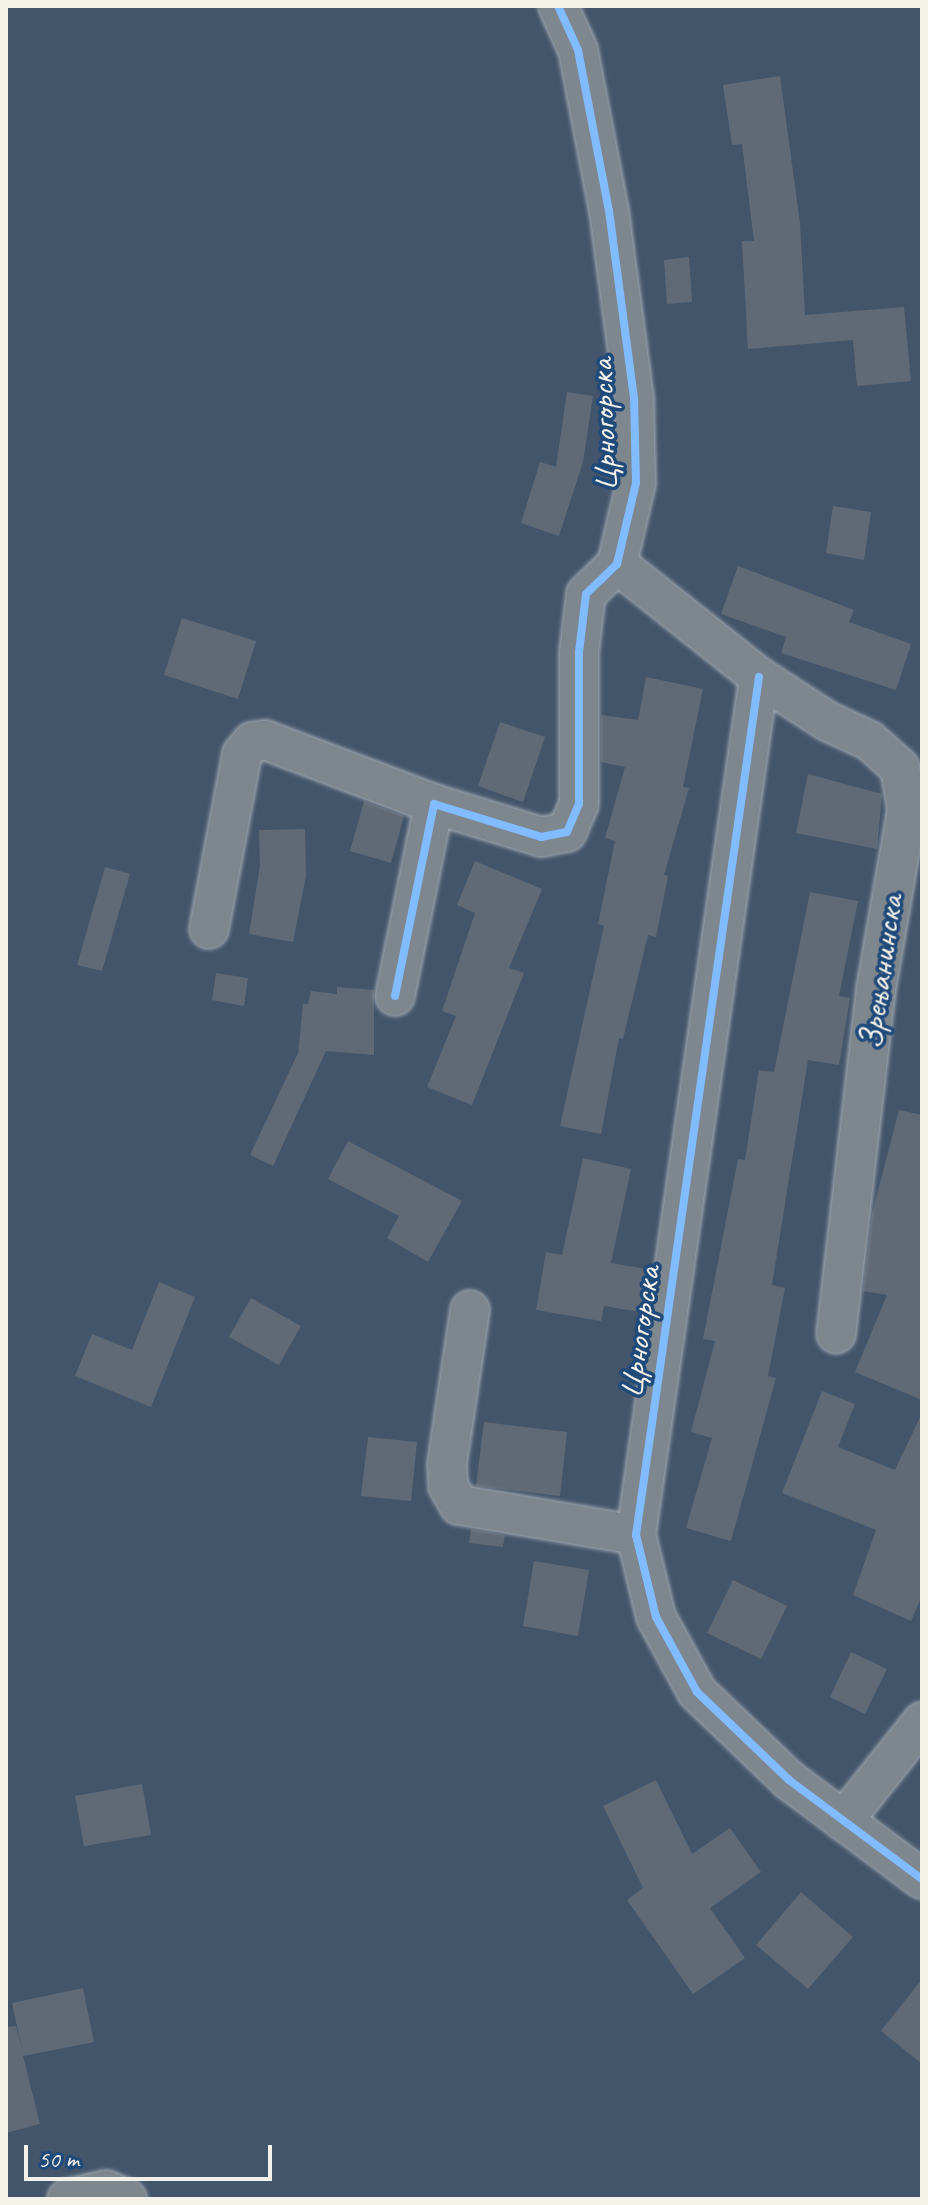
<!DOCTYPE html>
<meta charset="utf-8">
<style>
body{margin:0}
#map{position:relative;width:928px;height:2205px;overflow:hidden;background:#43556b;font-family:Caveat,sans-serif}
div>[style]{position:absolute}
.building>*{inset:0;background:#606a76}
.roads{filter:drop-shadow(0 0 2px #a2aab2) drop-shadow(0 0 2px #a2aab2)}
.street>*{height:38px;margin:-19px;padding:0 19px;transform-origin:19px;border-radius:19px;background:#7e868e}
.cycleway>*{height:8px;margin:-4px;padding:0 4px;transform-origin:4px;border-radius:4px;background:#80bcff}
span{translate:-50% -50%;white-space:nowrap;text-align:center;line-height:1.15;-webkit-text-stroke:7px #1f4a7a;paint-order:stroke}
.street-label{font-size:34px;color:#f4f1e8}
.frame{position:absolute;inset:0;border:8px solid #f4f1e8;pointer-events:none}
.scale{position:absolute;left:24px;top:2145px;width:248px;height:36px;box-sizing:border-box;border:4px solid #f4f1e8;border-top:0;padding-left:10px;font-size:24px;line-height:28px;white-space:nowrap;color:#f4f1e8;-webkit-text-stroke:6px #1f4a7a;paint-order:stroke}
</style>
<div id="map">
<div class="building">
<div style="clip-path:polygon(780px 76px,800px 223px,805px 315px,904px 307px,911px 381px,857px 386px,853px 340px,748px 349px,742px 241px,754px 241px,742px 144px,732px 145px,723px 85px)"></div>
<div style="clip-path:polygon(689px 257px,692px 302px,667px 304px,664px 260px)"></div>
<div style="clip-path:polygon(567px 392px,593px 396px,583px 462px,559px 536px,521px 523px,540px 462px,556px 467px)"></div>
<div style="clip-path:polygon(833px 506px,871px 512px,864px 560px,826px 553px)"></div>
<div style="clip-path:polygon(738px 566px,854px 610px,849px 622px,911px 644px,896px 690px,781px 653px,786px 637px,721px 614px)"></div>
<div style="clip-path:polygon(182px 618px,256px 641px,238px 699px,164px 675px)"></div>
<div style="clip-path:polygon(646px 677px,703px 689px,683px 787px,689px 788px,664px 875px,668px 876px,656px 937px,648px 935px,623px 1039px,619px 1038px,601px 1134px,560px 1126px,604px 926px,598px 924px,615px 841px,605px 838px,625px 767px,601px 762px,601px 715px,638px 720px)"></div>
<div style="clip-path:polygon(500px 722px,545px 737px,523px 802px,478px 786px)"></div>
<div style="clip-path:polygon(808px 774px,882px 794px,877px 849px,796px 833px)"></div>
<div style="clip-path:polygon(364px 801px,404px 816px,391px 863px,350px 851px)"></div>
<div style="clip-path:polygon(305px 829px,306px 876px,293px 942px,249px 934px,260px 866px,259px 830px)"></div>
<div style="clip-path:polygon(475px 861px,542px 889px,509px 968px,524px 973px,472px 1105px,427px 1087px,456px 1016px,442px 1011px,475px 913px,457px 905px)"></div>
<div style="clip-path:polygon(105px 867px,130px 874px,102px 971px,77px 965px)"></div>
<div style="clip-path:polygon(810px 892px,858px 901px,839px 996px,850px 998px,839px 1065px,808px 1060px,772px 1285px,785px 1288px,768px 1376px,776px 1378px,731px 1541px,686px 1528px,712px 1438px,691px 1432px,715px 1341px,703px 1339px,738px 1159px,745px 1160px,759px 1070px,774px 1072px)"></div>
<div style="clip-path:polygon(216px 973px,248px 978px,244px 1006px,212px 1000px)"></div>
<div style="clip-path:polygon(337px 987px,374px 990px,374px 1055px,326px 1051px,273px 1166px,250px 1155px,298px 1053px,303px 1004px,308px 1004px,311px 991px,337px 994px)"></div>
<div style="clip-path:polygon(899px 1110px,922px 1115px,922px 1400px,855px 1372px,887px 1295px,863px 1291px,872px 1214px)"></div>
<div style="clip-path:polygon(348px 1141px,462px 1201px,428px 1262px,387px 1238px,399px 1216px,328px 1179px)"></div>
<div style="clip-path:polygon(583px 1158px,631px 1169px,611px 1263px,652px 1270px,646px 1313px,604px 1306px,601px 1321px,536px 1310px,546px 1252px,562px 1255px)"></div>
<div style="clip-path:polygon(159px 1282px,195px 1297px,151px 1407px,75px 1376px,92px 1334px,132px 1350px)"></div>
<div style="clip-path:polygon(251px 1298px,301px 1326px,279px 1365px,229px 1337px)"></div>
<div style="clip-path:polygon(822px 1391px,855px 1404px,838px 1447px,895px 1470px,922px 1413px,922px 1596px,911px 1621px,853px 1595px,876px 1530px,782px 1493px)"></div>
<div style="clip-path:polygon(484px 1422px,567px 1432px,560px 1496px,476px 1486px)"></div>
<div style="clip-path:polygon(368px 1437px,417px 1442px,411px 1501px,361px 1496px)"></div>
<div style="clip-path:polygon(471px 1529px,505px 1535px,503px 1547px,469px 1543px)"></div>
<div style="clip-path:polygon(534px 1561px,589px 1570px,578px 1636px,523px 1626px)"></div>
<div style="clip-path:polygon(733px 1580px,787px 1606px,761px 1659px,707px 1633px)"></div>
<div style="clip-path:polygon(851px 1652px,887px 1669px,865px 1714px,830px 1697px)"></div>
<div style="clip-path:polygon(656px 1780px,692px 1854px,730px 1828px,761px 1872px,710px 1908px,745px 1958px,693px 1994px,627px 1900px,643px 1888px,603px 1806px)"></div>
<div style="clip-path:polygon(142px 1784px,151px 1835px,84px 1846px,75px 1796px)"></div>
<div style="clip-path:polygon(801px 1892px,853px 1937px,808px 1989px,756px 1945px)"></div>
<div style="clip-path:polygon(922px 1979px,922px 2064px,881px 2031px)"></div>
<div style="clip-path:polygon(83px 1988px,94px 2042px,23px 2056px,40px 2124px,6px 2133px,6px 2027px,16px 2026px,23px 2054px,12px 2003px)"></div>
</div>
<div class="roads">
<div class="street">
<div style="left:617px;top:564px;width:181px;rotate:38.5deg"></div>
<div style="left:759px;top:677px;width:81px;rotate:32.9deg"></div>
<div style="left:827px;top:721px;width:47px;rotate:24.9deg"></div>
<div style="left:870px;top:741px;width:40px;rotate:42deg"></div>
<div style="left:900px;top:768px;width:43px;rotate:80.5deg"></div>
<div style="left:907px;top:810px;width:182px;rotate:99.8deg"></div>
<div style="left:876px;top:989px;width:347px;rotate:96.6deg"></div>
<div style="left:759px;top:677px;width:867px;rotate:98.16deg"></div>
<div style="left:636px;top:1535px;width:84px;rotate:76.3deg"></div>
<div style="left:656px;top:1617px;width:85px;rotate:61.3deg"></div>
<div style="left:697px;top:1692px;width:127px;rotate:43.7deg"></div>
<div style="left:789px;top:1780px;width:166px;rotate:36.7deg"></div>
<div style="left:209px;top:929px;width:178px;rotate:-79.3deg"></div>
<div style="left:242px;top:754px;width:16px;rotate:-50deg"></div>
<div style="left:252px;top:742px;width:13px;rotate:-9deg"></div>
<div style="left:265px;top:740px;width:181px;rotate:20.7deg"></div>
<div style="left:395px;top:996px;width:196px;rotate:-78.5deg"></div>
<div style="left:434px;top:804px;width:112px;rotate:17.1deg"></div>
<div style="left:541px;top:837px;width:26px;rotate:-11deg"></div>
<div style="left:567px;top:832px;width:30px;rotate:-67deg"></div>
<div style="left:579px;top:804px;width:152px;rotate:-90deg"></div>
<div style="left:579px;top:652px;width:58px;rotate:-83.1deg"></div>
<div style="left:586px;top:594px;width:43px;rotate:-44.1deg"></div>
<div style="left:617px;top:564px;width:83px;rotate:-76.8deg"></div>
<div style="left:636px;top:483px;width:85px;rotate:-91.3deg"></div>
<div style="left:634px;top:398px;width:189px;rotate:-97.6deg"></div>
<div style="left:609px;top:211px;width:164px;rotate:-100.9deg"></div>
<div style="left:578px;top:50px;width:48px;rotate:-114.4deg"></div>
<div style="left:470px;top:1310px;width:156px;rotate:98.5deg"></div>
<div style="left:447px;top:1464px;width:22px;rotate:87deg"></div>
<div style="left:448px;top:1486px;width:22px;rotate:60deg"></div>
<div style="left:459px;top:1505px;width:180px;rotate:9.6deg"></div>
<div style="left:843px;top:1821px;width:127px;rotate:-51.4deg"></div>
<div style="left:67px;top:2199px;width:40px;rotate:-13deg"></div>
<div style="left:106px;top:2190px;width:23px;rotate:23deg"></div>
</div>
</div>
<div class="cycleway">
<div style="left:759px;top:677px;width:867px;rotate:98.16deg"></div>
<div style="left:636px;top:1535px;width:84px;rotate:76.3deg"></div>
<div style="left:656px;top:1617px;width:85px;rotate:61.3deg"></div>
<div style="left:697px;top:1692px;width:127px;rotate:43.7deg"></div>
<div style="left:789px;top:1780px;width:166px;rotate:36.7deg"></div>
<div style="left:395px;top:996px;width:196px;rotate:-78.5deg"></div>
<div style="left:434px;top:804px;width:112px;rotate:17.1deg"></div>
<div style="left:541px;top:837px;width:26px;rotate:-11deg"></div>
<div style="left:567px;top:832px;width:30px;rotate:-67deg"></div>
<div style="left:579px;top:804px;width:152px;rotate:-90deg"></div>
<div style="left:579px;top:652px;width:58px;rotate:-83.1deg"></div>
<div style="left:586px;top:594px;width:43px;rotate:-44.1deg"></div>
<div style="left:617px;top:564px;width:83px;rotate:-76.8deg"></div>
<div style="left:636px;top:483px;width:85px;rotate:-91.3deg"></div>
<div style="left:634px;top:398px;width:189px;rotate:-97.6deg"></div>
<div style="left:609px;top:211px;width:164px;rotate:-100.9deg"></div>
<div style="left:578px;top:50px;width:48px;rotate:-114.4deg"></div>
</div>
<div class="street-label">
<span style="left:603px;top:425px;rotate:-92deg">Црногорска</span>
<span style="left:880px;top:972px;rotate:-82deg">Зрењанинска</span>
<span style="left:639px;top:1332px;rotate:-82deg">Црногорска</span>
</div>
<div class="frame"></div>
<div class="scale">50 m</div>
</div>
